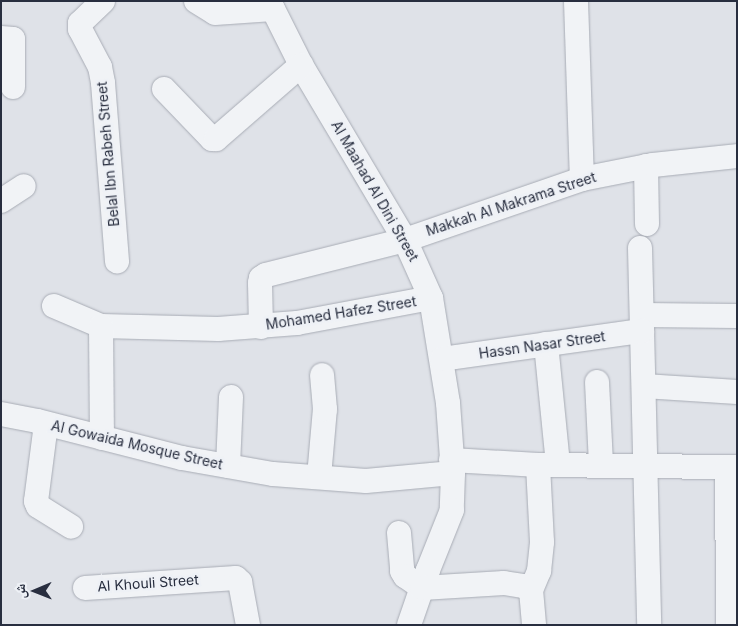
<!DOCTYPE html>
<meta charset="utf-8">
<style>
body{margin:0}
#map{position:relative;width:738px;height:626px;overflow:hidden;background:#dfe2e8;font-family:Inter,"Noto Naskh Arabic",sans-serif}
div>[style]{position:absolute}
.roads{filter:drop-shadow(0 0 1px #a8acb5) drop-shadow(0 0 1px #a8acb5)}
.minor>*{height:24px;margin:-12px;padding:0 12px;transform-origin:12px;border-radius:12px;background:#f1f3f6}
span{translate:-50% -50%;white-space:nowrap;text-align:center;line-height:1.15;-webkit-text-stroke:5px #eef1f6;paint-order:stroke}
.street-label{font-size:14px;color:#282e3f}
.frame{position:absolute;inset:0;border:2px solid #282e3f;pointer-events:none}
.north{position:absolute;left:10px;top:566px;width:50px;height:50px;-webkit-text-stroke:4px #eef1f6;paint-order:stroke;rotate:269deg;font-size:14px;font-weight:700;line-height:20px;text-align:center;color:#282e3f}
.north::after{content:'';display:block;margin:auto;width:18px;height:22px;background:#282e3f;clip-path:polygon(50% 0,100% 100%,50% 72%,0 100%)}
</style>
<div id="map">
<div class="roads">
<div class="minor">
<div style="left:103px;top:1px;width:32px;rotate:136deg"></div>
<div style="left:80px;top:23px;width:6px;rotate:90deg"></div>
<div style="left:80px;top:29px;width:43px;rotate:62.2deg"></div>
<div style="left:100px;top:67px;width:16px;rotate:79deg"></div>
<div style="left:103px;top:83px;width:179px;rotate:85.5deg"></div>
<div style="left:196px;top:1px;width:22px;rotate:32deg"></div>
<div style="left:215px;top:13px;width:58px;rotate:-3.9deg"></div>
<div style="left:269px;top:1px;width:72px;rotate:63.4deg"></div>
<div style="left:301px;top:65px;width:204px;rotate:59.3deg"></div>
<div style="left:405px;top:240px;width:64px;rotate:65.9deg"></div>
<div style="left:431px;top:298px;width:106px;rotate:80.8deg"></div>
<div style="left:448px;top:403px;width:70px;rotate:85.9deg"></div>
<div style="left:453px;top:473px;width:37px;rotate:92deg"></div>
<div style="left:452px;top:510px;width:65px;rotate:111.8deg"></div>
<div style="left:428px;top:570px;width:58px;rotate:109.1deg"></div>
<div style="left:576px;top:1px;width:178px;rotate:88.1deg"></div>
<div style="left:1px;top:38px;width:12px;rotate:5deg"></div>
<div style="left:13px;top:39px;width:48px;rotate:90deg"></div>
<div style="left:164px;top:89px;width:69px;rotate:46.2deg"></div>
<div style="left:212px;top:139px;width:4px"></div>
<div style="left:216px;top:139px;width:113px;rotate:-41deg"></div>
<div style="left:646px;top:166px;width:58px;rotate:89deg"></div>
<div style="left:1px;top:201px;width:27px;rotate:-33deg"></div>
<div style="left:640px;top:248px;width:377px;rotate:88.6deg"></div>
<div style="left:54px;top:306px;width:51px;rotate:23.1deg"></div>
<div style="left:101px;top:326px;width:117px;rotate:1.5deg"></div>
<div style="left:218px;top:329px;width:79px;rotate:-4.3deg"></div>
<div style="left:297px;top:323px;width:136px;rotate:-10.6deg"></div>
<div style="left:642px;top:315px;width:95px;rotate:0.6deg"></div>
<div style="left:101px;top:326px;width:112px;rotate:89.5deg"></div>
<div style="left:261px;top:327px;width:44px;rotate:-91.3deg"></div>
<div style="left:260px;top:283px;width:5px;rotate:-79deg"></div>
<div style="left:261px;top:278px;width:6px;rotate:-31deg"></div>
<div style="left:266px;top:275px;width:143px;rotate:-14.1deg"></div>
<div style="left:405px;top:240px;width:187px;rotate:-19deg"></div>
<div style="left:582px;top:179px;width:72px;rotate:-11.2deg"></div>
<div style="left:653px;top:165px;width:84px;rotate:-6.1deg"></div>
<div style="left:546px;top:344px;width:121px;rotate:84.3deg"></div>
<div style="left:442px;top:359px;width:202px;rotate:-8deg"></div>
<div style="left:597px;top:382px;width:83px;rotate:87.2deg"></div>
<div style="left:644px;top:386px;width:93px;rotate:3.7deg"></div>
<div style="left:1px;top:414px;width:37px;rotate:11deg"></div>
<div style="left:37px;top:421px;width:150px;rotate:14.3deg"></div>
<div style="left:182px;top:458px;width:92px;rotate:10deg"></div>
<div style="left:273px;top:474px;width:93px;rotate:4.3deg"></div>
<div style="left:366px;top:481px;width:87px;rotate:-5.3deg"></div>
<div style="left:46px;top:424px;width:78px;rotate:97.4deg"></div>
<div style="left:36px;top:501px;width:5px;rotate:68deg"></div>
<div style="left:38px;top:506px;width:39px;rotate:32deg"></div>
<div style="left:451px;top:460px;width:87px;rotate:3.3deg"></div>
<div style="left:538px;top:465px;width:199px;rotate:0.6deg"></div>
<div style="left:228px;top:466px;width:69px;rotate:-87.5deg"></div>
<div style="left:727px;top:467px;width:158px;rotate:89.6deg"></div>
<div style="left:319px;top:477px;width:68px;rotate:-85deg"></div>
<div style="left:325px;top:409px;width:34px;rotate:-95deg"></div>
<div style="left:399px;top:533px;width:38px;rotate:85deg"></div>
<div style="left:402px;top:571px;width:6px;rotate:59deg"></div>
<div style="left:405px;top:576px;width:21px;rotate:35deg"></div>
<div style="left:422px;top:588px;width:82px;rotate:-3.5deg"></div>
<div style="left:504px;top:583px;width:20px;rotate:9deg"></div>
<div style="left:524px;top:586px;width:8px;rotate:30deg"></div>
<div style="left:531px;top:590px;width:35px;rotate:85deg"></div>
<div style="left:85px;top:588px;width:151px;rotate:-3.8deg"></div>
<div style="left:236px;top:578px;width:6px;rotate:45deg"></div>
<div style="left:240px;top:582px;width:44px;rotate:79.5deg"></div>
<div style="left:531px;top:590px;width:21px;rotate:-67deg"></div>
<div style="left:539px;top:571px;width:29px;rotate:-84deg"></div>
<div style="left:542px;top:542px;width:77px;rotate:-93deg"></div>
</div>
</div>
<div class="street-label">
<span style="left:108px;top:154px;rotate:-95deg">Belal Ibn Rabeh Street</span>
<span style="left:375px;top:191px;rotate:60deg">Al Maahad Al Dini Street</span>
<span style="left:511px;top:204px;rotate:-18deg">Makkah Al Makrama Street</span>
<span style="left:341px;top:313px;rotate:-9deg">Mohamed Hafez Street</span>
<span style="left:542px;top:345px;rotate:-8deg">Hassn Nasar Street</span>
<span style="left:137px;top:445px;rotate:13deg">Al Gowaida Mosque Street</span>
<span style="left:148px;top:583px;rotate:-4deg">Al Khouli Street</span>
</div>
<div class="frame"></div>
<div class="north">ش</div>
</div>
